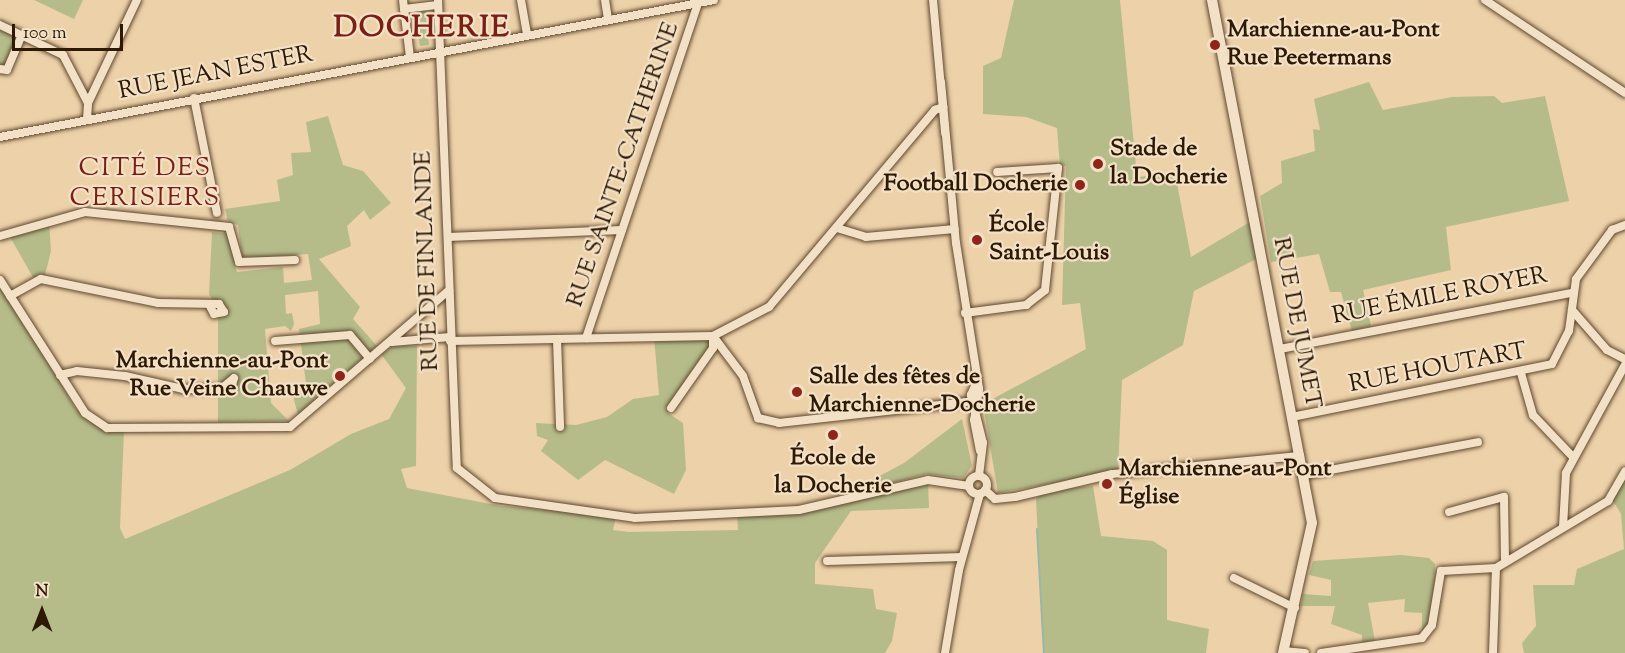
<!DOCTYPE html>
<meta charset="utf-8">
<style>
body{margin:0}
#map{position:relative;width:1625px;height:653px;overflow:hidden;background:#edd1a9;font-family:"Sorts Mill Goudy",serif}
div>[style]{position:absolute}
.green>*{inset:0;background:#b5bc8a}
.stream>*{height:2px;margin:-1px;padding:0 1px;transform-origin:1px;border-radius:1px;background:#9ab7a5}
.roads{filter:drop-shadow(0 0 2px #5e482d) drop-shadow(0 0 2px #5e482d)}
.street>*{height:8px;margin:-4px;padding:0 4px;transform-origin:4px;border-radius:4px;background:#f3e1c7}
.street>.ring{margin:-4px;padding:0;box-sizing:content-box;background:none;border:8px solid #f3e1c7;border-radius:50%}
.secondary>*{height:10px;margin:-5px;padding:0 5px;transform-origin:5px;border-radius:5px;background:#f3e1c7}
.dots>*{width:16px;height:16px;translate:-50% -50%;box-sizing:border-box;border:3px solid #f3e1c7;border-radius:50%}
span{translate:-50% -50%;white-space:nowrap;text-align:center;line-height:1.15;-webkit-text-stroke:4.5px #f3e1c7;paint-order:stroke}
.poi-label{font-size:24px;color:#2e1a04;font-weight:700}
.left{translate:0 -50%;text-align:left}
.right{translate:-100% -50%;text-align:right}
.street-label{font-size:24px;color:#2e1a04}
.neighbourhood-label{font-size:26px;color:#7a1f14;letter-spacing:1.5px}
.district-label{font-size:30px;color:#7a1f14;font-weight:700;letter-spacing:1.5px}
.north{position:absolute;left:12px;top:581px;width:60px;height:60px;-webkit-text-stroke:4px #f3e1c7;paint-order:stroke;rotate:0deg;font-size:16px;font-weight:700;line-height:24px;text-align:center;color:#2e1a04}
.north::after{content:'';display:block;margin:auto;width:21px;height:27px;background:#2e1a04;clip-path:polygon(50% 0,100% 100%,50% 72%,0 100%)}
.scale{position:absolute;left:12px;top:24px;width:111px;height:27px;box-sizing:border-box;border:3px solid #2e1a04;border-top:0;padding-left:8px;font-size:18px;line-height:21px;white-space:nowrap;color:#2e1a04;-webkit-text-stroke:4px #f3e1c7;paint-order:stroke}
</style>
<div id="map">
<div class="green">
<div style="clip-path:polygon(34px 0,83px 0,74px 19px)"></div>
<div style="clip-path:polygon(1014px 0,1120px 0,1137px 177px,1175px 173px,1191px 257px,1255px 219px,1262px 256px,1194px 291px,1183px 345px,1122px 380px,1118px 471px,998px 493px,983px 404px,1086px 349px,1080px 303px,1062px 305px,1066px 166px,1060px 166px,1057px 128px,1026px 117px,983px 114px,983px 66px,1001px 58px)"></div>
<div style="clip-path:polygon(426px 9px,429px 45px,420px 46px,414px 16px)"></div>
<div style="clip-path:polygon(0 29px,19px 37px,6px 67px,0 67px)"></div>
<div style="clip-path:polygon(1369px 82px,1383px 110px,1452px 97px,1494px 96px,1502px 103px,1545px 96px,1569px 201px,1446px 227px,1451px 270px,1363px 290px,1371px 326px,1352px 331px,1341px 292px,1330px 292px,1319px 254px,1271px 262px,1260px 196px,1282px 183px,1281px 161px,1315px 151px,1313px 129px,1320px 130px,1314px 99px)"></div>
<div style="clip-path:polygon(328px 116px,343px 165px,363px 171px,391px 203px,370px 220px,364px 210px,347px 226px,351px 246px,319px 259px,360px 307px,353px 319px,377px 346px,298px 415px,292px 392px,307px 391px,299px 329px,320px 324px,318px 291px,285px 295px,286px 314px,292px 313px,294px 324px,291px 331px,285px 326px,265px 329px,271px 403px,289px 421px,218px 422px,218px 309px,209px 294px,212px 232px,227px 234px,237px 272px,283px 267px,284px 283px,312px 280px,308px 254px,242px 259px,238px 225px,228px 222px,225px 209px,280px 201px,277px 180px,293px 175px,291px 153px,311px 152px,306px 122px)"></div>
<div style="clip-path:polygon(49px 222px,51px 251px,44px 279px,34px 279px,9px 235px)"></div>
<div style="clip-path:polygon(0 280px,75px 408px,101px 428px,124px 431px,120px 528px,125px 539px,290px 470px,351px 434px,389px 419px,406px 388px,381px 354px,395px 345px,417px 346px,416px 466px,401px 469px,407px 488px,501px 506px,616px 516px,613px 530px,629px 532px,738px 530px,737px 516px,776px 514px,928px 480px,929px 508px,851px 511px,815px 563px,815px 584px,873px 589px,876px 609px,897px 613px,892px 641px,885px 653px,0 653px)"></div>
<div style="clip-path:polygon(713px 336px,713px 348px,668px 413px,683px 423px,686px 470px,674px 494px,605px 460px,578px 480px,541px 451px,548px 440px,537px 436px,536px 423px,576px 425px,607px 417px,633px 399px,659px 395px,654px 337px)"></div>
<div style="clip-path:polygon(962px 419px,972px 466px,963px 478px,926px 474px,840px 497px,904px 463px)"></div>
<div style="clip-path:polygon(1625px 475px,1625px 653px,1524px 653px,1522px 643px,1536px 626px,1533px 585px,1574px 585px,1577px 569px,1624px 549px,1621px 514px,1612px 499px)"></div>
<div style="clip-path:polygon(1093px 486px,1101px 536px,1153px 541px,1167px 550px,1167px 620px,1209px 629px,1206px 653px,1044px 653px,1036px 499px,1045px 490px)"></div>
<div style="clip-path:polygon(1401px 555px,1429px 558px,1435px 564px,1433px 616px,1422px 635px,1422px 613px,1404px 612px,1405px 599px,1368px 603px,1376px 647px,1362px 644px,1362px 635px,1331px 624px,1335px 606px,1301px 606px,1303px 594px,1331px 596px,1331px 580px,1309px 575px,1313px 561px)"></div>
</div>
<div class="stream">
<div style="left:1037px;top:529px;width:124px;rotate:86.8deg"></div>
</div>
<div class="roads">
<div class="street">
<div style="left:403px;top:0;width:57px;rotate:83deg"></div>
<div style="left:438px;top:0;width:468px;rotate:87.7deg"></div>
<div style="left:457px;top:468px;width:48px;rotate:38.3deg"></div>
<div style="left:495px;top:498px;width:141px;rotate:8.1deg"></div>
<div style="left:635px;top:518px;width:164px;rotate:-2.8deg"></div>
<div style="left:799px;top:510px;width:132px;rotate:-13.1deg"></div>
<div style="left:928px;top:480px;width:41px;rotate:8.3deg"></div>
<div style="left:521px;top:0;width:36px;rotate:80deg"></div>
<div style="left:605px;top:0;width:20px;rotate:81deg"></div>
<div style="left:933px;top:0;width:134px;rotate:84.8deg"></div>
<div style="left:1485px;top:0;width:168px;rotate:33.6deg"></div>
<div style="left:404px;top:9px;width:34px;rotate:-7deg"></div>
<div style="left:0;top:25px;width:70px;rotate:25.5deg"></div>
<div style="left:63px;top:55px;width:54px;rotate:62.5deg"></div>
<div style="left:0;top:69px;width:7px;rotate:8deg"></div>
<div style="left:7px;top:70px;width:38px;rotate:-67deg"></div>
<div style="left:941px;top:82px;width:162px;rotate:84.7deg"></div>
<div style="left:956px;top:243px;width:148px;rotate:81deg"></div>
<div style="left:979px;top:389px;width:31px;rotate:99deg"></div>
<div style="left:974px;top:420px;width:31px;rotate:79deg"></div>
<div style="left:194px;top:98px;width:117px;rotate:78.7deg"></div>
<div style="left:87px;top:119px;width:16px;rotate:-86deg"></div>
<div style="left:88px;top:103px;width:114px;rotate:-64.6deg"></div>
<div style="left:0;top:137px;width:727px;rotate:-10.86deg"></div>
<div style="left:837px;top:228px;width:30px;rotate:17deg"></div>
<div style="left:866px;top:237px;width:89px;rotate:-5.1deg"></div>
<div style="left:0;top:236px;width:88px;rotate:-15.8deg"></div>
<div style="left:85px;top:212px;width:145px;rotate:5.9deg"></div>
<div style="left:229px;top:227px;width:36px;rotate:74deg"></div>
<div style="left:239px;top:262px;width:56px;rotate:-2deg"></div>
<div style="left:448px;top:237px;width:174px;rotate:-2.3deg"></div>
<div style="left:0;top:280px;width:158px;rotate:57.4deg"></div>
<div style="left:85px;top:413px;width:27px;rotate:34deg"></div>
<div style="left:107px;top:428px;width:183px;rotate:-0.3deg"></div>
<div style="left:290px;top:427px;width:210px;rotate:-40.7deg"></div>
<div style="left:10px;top:296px;width:35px;rotate:-29deg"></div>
<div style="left:41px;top:279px;width:119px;rotate:11.6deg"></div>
<div style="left:158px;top:303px;width:61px;rotate:0.9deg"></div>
<div style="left:219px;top:304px;width:9px;rotate:58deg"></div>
<div style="left:224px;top:312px;width:10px;rotate:169deg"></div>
<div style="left:214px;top:314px;width:9px;rotate:-117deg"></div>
<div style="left:1572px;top:310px;width:53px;rotate:48.8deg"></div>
<div style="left:1607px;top:350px;width:20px;rotate:27deg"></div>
<div style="left:965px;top:313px;width:62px;rotate:-7.5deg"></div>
<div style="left:1026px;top:305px;width:24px;rotate:-38deg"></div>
<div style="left:1045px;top:290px;width:123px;rotate:-83.9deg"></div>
<div style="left:1058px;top:168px;width:61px;rotate:176.2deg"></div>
<div style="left:586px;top:338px;width:353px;rotate:-71.5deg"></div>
<div style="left:557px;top:339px;width:88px;rotate:88deg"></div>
<div style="left:275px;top:341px;width:75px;rotate:-4.6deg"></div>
<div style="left:350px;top:335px;width:31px;rotate:50deg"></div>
<div style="left:450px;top:341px;width:263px;rotate:-1.1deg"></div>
<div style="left:713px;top:336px;width:50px;rotate:53.1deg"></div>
<div style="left:743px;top:376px;width:45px;rotate:70.3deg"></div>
<div style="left:758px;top:418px;width:22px;rotate:13deg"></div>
<div style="left:779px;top:423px;width:198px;rotate:-6.4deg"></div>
<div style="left:392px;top:342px;width:58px;rotate:-4.9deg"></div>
<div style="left:1280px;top:349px;width:297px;rotate:-10.9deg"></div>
<div style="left:1521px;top:373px;width:44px;rotate:74.1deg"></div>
<div style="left:1533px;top:415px;width:59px;rotate:46.4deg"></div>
<div style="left:60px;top:375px;width:17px;rotate:-13deg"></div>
<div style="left:77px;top:371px;width:48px;rotate:5.9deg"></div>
<div style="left:125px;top:376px;width:59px;rotate:12.6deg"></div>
<div style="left:183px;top:389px;width:48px"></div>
<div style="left:231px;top:389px;width:11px;rotate:-75deg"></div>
<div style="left:234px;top:378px;width:16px;rotate:140deg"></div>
<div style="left:975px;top:386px;width:10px;rotate:114deg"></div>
<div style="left:971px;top:395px;width:49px;rotate:76deg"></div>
<div style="left:983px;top:443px;width:33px;rotate:97deg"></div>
<div style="left:671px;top:408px;width:73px;rotate:-55deg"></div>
<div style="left:713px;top:348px;width:12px;rotate:-90deg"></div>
<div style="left:713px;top:336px;width:63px;rotate:-27.4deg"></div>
<div style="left:769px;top:307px;width:258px;rotate:-49.9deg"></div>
<div style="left:935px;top:110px;width:9px;rotate:-21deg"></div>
<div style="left:1292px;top:417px;width:265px;rotate:-11.5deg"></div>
<div style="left:1552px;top:364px;width:37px;rotate:-63deg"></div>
<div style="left:1569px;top:331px;width:52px;rotate:-82.3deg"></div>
<div style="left:1576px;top:279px;width:61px;rotate:-53.7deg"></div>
<div style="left:1612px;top:230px;width:14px;rotate:-21deg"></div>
<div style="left:1304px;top:475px;width:177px;rotate:-10.7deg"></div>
<div class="ring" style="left:969px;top:476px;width:10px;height:10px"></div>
<div style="left:985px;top:490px;width:13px;rotate:42deg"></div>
<div style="left:995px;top:499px;width:20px;rotate:-6deg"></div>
<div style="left:1015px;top:497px;width:100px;rotate:-13.3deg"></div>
<div style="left:1112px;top:474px;width:189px;rotate:-5.5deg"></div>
<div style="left:1449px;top:512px;width:57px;rotate:-15.3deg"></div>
<div style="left:1504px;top:497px;width:62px;rotate:89.1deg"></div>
<div style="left:1563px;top:527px;width:54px;rotate:-86.8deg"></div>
<div style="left:1566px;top:473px;width:123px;rotate:-61.4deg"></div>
<div style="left:827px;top:561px;width:135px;rotate:-1.7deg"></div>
<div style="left:1234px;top:578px;width:68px;rotate:26.2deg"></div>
<div style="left:1283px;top:651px;width:22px;rotate:5deg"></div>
<div style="left:945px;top:653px;width:84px;rotate:-80.4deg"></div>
<div style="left:959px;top:570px;width:79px;rotate:-74.6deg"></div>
<div style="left:1321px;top:653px;width:102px;rotate:-8.4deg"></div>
<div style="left:1422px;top:638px;width:16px;rotate:-52deg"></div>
<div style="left:1432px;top:625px;width:55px;rotate:-80.5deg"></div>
<div style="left:1441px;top:571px;width:55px;rotate:-3.1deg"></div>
<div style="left:1493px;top:653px;width:85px;rotate:-88deg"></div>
<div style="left:1496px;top:568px;width:131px;rotate:-30.9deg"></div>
<div style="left:1608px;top:501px;width:34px;rotate:-60deg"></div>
</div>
<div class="secondary">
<div style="left:1212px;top:0;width:532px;rotate:79.18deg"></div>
<div style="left:1312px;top:523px;width:133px;rotate:102.6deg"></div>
</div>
</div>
<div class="dots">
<div style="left:1215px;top:45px;background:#8f2418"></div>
<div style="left:1098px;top:164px;background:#8f2418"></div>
<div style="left:1080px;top:185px;background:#8f2418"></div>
<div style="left:977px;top:240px;background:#8f2418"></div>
<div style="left:340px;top:376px;background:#8f2418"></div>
<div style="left:797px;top:392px;background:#8f2418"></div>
<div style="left:833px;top:435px;background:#8f2418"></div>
<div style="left:1107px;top:484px;background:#8f2418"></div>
</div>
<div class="poi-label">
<span class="left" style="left:1227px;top:45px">Marchienne-au-Pont<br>Rue Peetermans</span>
<span class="left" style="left:1110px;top:164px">Stade de<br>la Docherie</span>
<span class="right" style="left:1068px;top:185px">Football Docherie</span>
<span class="left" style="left:989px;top:240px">École<br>Saint-Louis</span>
<span class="right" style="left:328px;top:376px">Marchienne-au-Pont<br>Rue Veine Chauwe</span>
<span class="left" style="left:809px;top:392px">Salle des fêtes de<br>Marchienne-Docherie</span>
<span style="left:833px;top:473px">École de<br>la Docherie</span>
<span class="left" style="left:1119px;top:484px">Marchienne-au-Pont<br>Église</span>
</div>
<div class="street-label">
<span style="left:216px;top:74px;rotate:-11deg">RUE JEAN ESTER</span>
<span style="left:624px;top:165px;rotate:-71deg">RUE SAINTE-CATHERINE</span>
<span style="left:428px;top:261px;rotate:-92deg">RUE DE FINLANDE</span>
<span style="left:1440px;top:297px;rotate:-11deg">RUE ÉMILE ROYER</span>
<span style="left:1296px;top:323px;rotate:79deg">RUE DE JUMET</span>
<span style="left:1438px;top:369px;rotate:-11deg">RUE HOUTART</span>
</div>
<div class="neighbourhood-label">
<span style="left:145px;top:184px">CITÉ DES<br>CERISIERS</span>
</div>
<div class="district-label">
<span style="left:422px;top:29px">DOCHERIE</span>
</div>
<div class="north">N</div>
<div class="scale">100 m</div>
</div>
